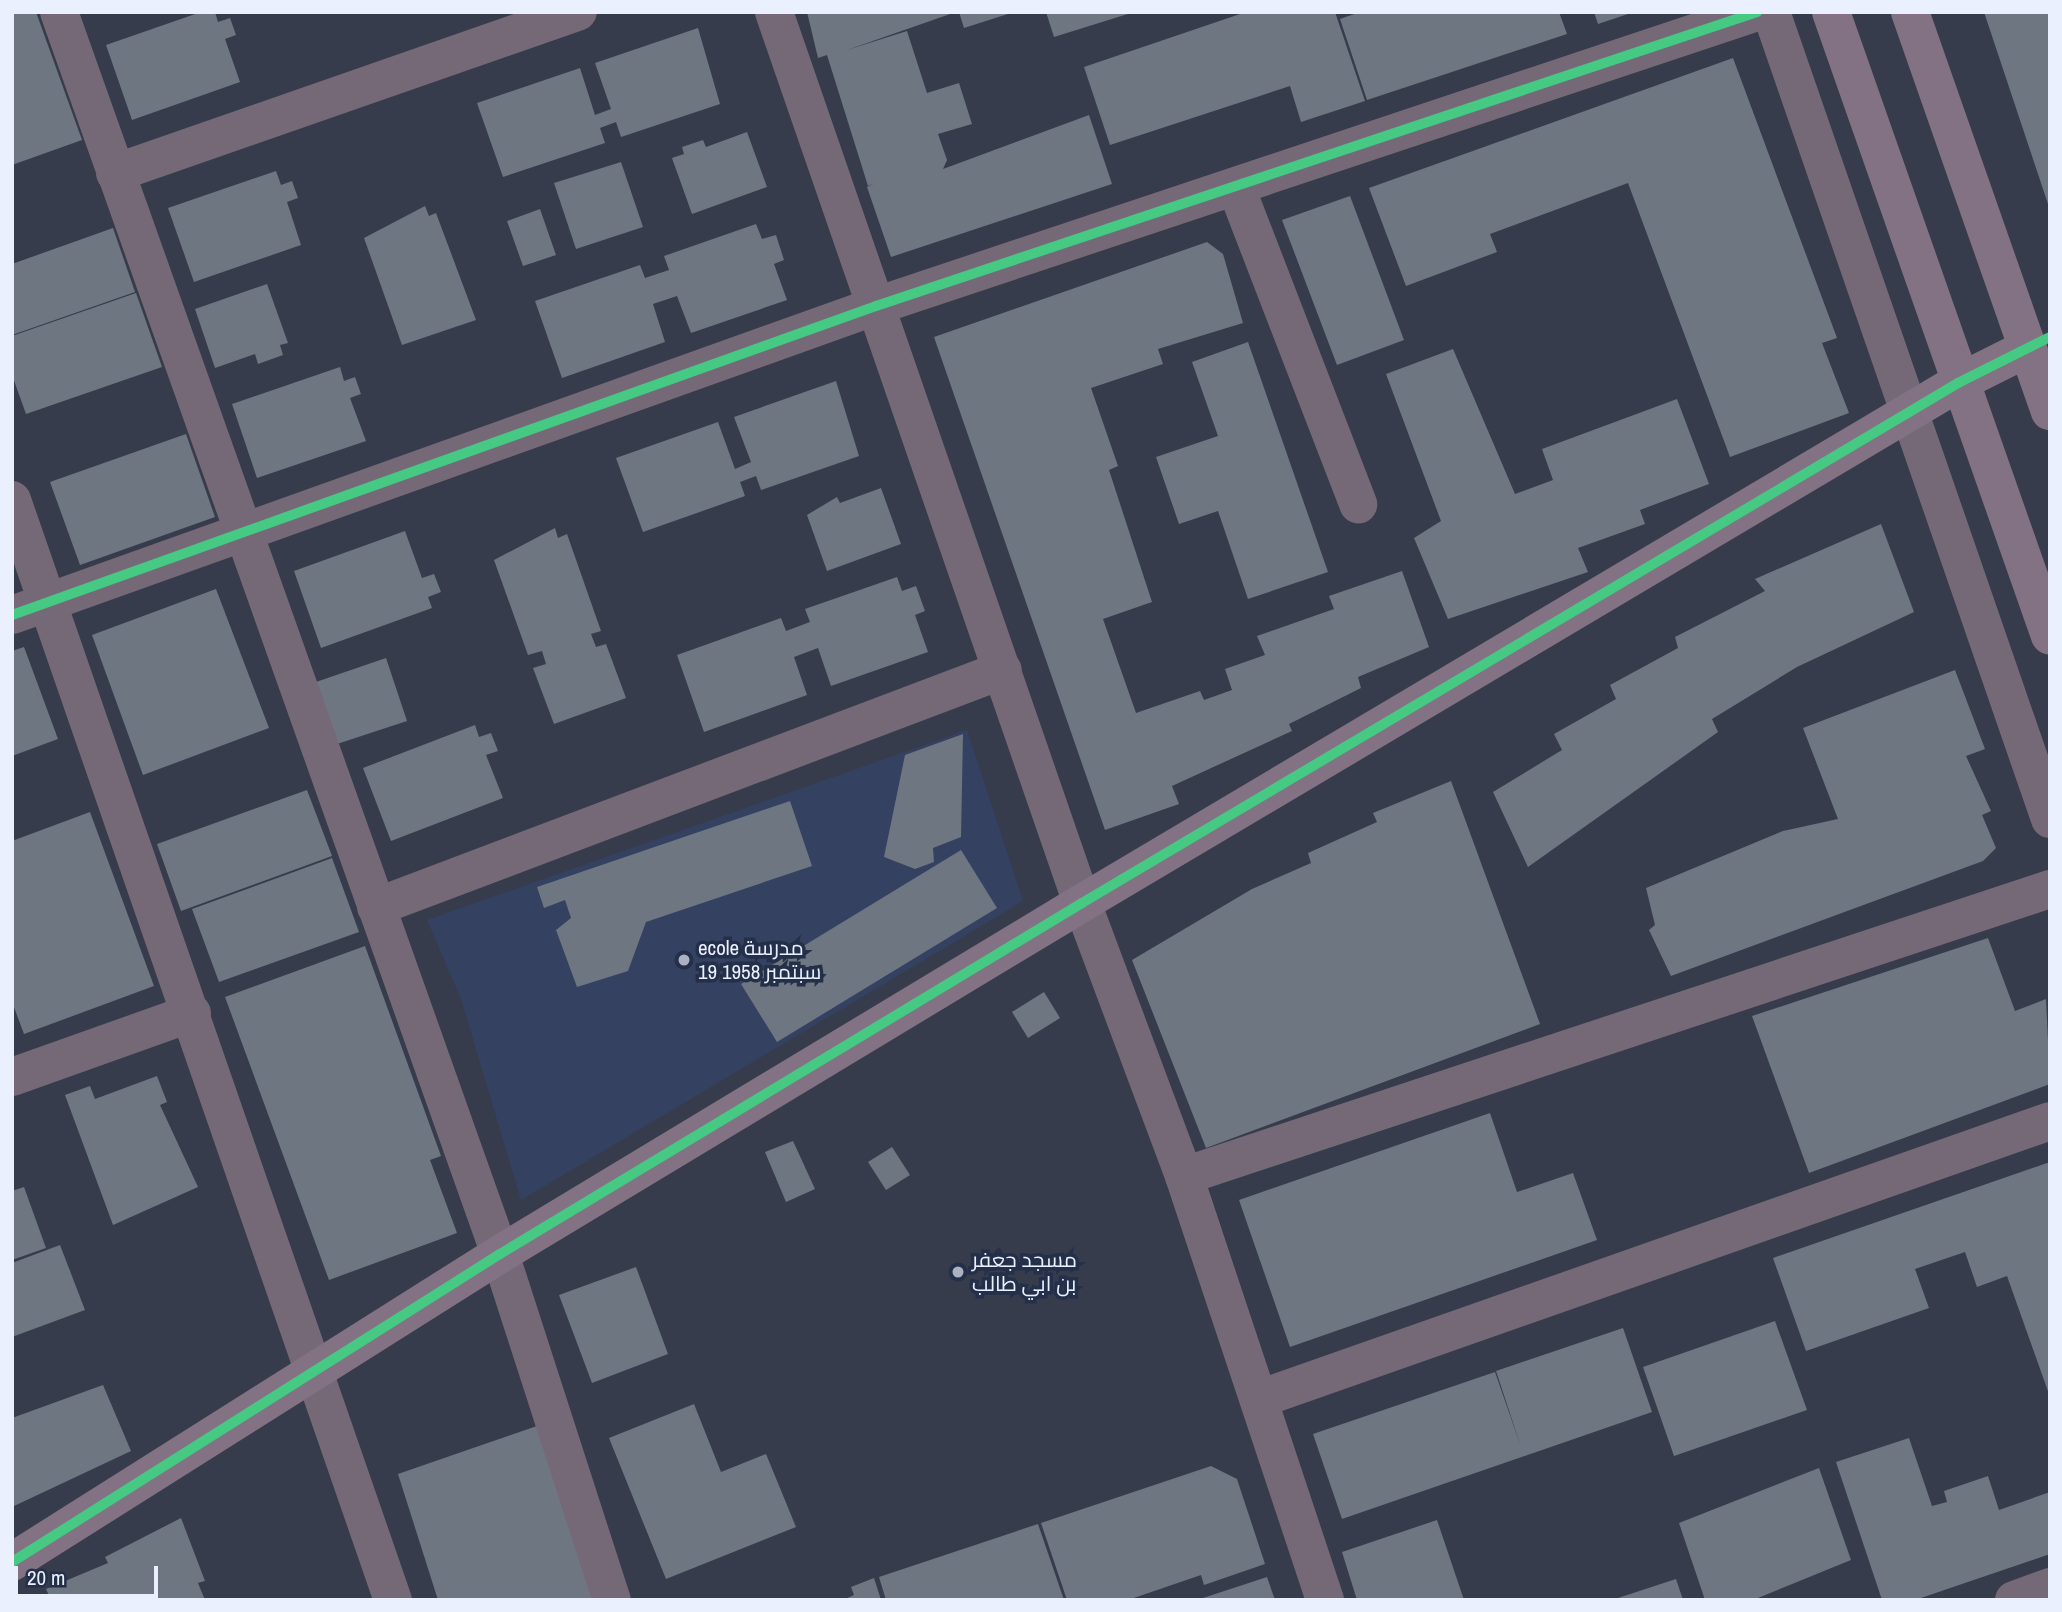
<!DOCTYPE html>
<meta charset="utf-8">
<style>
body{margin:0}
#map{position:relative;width:2062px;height:1612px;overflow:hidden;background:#363c4c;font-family:"Archivo Narrow",Cairo,sans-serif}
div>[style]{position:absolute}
.built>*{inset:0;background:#354161}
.building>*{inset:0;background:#6e7682}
.street>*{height:38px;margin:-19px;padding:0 19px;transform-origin:19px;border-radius:19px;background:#756978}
.secondary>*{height:38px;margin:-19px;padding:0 19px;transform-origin:19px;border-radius:19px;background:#827284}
.cycleway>*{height:10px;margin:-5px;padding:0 5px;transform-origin:5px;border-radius:5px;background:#46c982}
.dots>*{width:19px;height:19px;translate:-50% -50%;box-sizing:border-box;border:4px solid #242f49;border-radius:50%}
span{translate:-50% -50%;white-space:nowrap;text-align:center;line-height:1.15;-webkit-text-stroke:7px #242f49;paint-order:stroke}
.poi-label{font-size:21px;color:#eaf0fe}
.left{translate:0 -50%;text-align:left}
.frame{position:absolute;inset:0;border:14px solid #eaf0fe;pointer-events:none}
.scale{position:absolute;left:14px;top:1566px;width:144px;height:32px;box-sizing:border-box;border:4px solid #eaf0fe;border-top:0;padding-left:9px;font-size:21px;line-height:24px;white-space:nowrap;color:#eaf0fe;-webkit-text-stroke:5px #242f49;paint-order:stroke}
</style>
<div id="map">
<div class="built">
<div style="clip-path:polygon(967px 730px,1023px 901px,521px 1200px,461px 999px,427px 920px)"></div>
</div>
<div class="building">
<div style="clip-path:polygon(12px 12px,36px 12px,82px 140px,12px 165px)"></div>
<div style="clip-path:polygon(201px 12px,215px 12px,218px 22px,230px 18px,236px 35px,225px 39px,240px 82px,132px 120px,106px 45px)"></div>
<div style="clip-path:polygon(807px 12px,956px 12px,847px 50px,907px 31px,927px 93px,959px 83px,972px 124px,938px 134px,947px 160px,943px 169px,1089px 115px,1112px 184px,891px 257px,867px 187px,875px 183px,868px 186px,827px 55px,818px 58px)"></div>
<div style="clip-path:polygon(959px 12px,1011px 12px,1011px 13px,964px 28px)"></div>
<div style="clip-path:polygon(1046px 12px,1131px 12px,1131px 13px,1054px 37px)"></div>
<div style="clip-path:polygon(1335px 12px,1365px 101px,1301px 122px,1290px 86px,1110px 145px,1084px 67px,1243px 13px)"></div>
<div style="clip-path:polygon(1360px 12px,1559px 12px,1567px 34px,1367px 100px,1340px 19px)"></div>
<div style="clip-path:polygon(1594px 12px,1631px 12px,1631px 13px,1598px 24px)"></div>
<div style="clip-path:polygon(1984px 12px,2050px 12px,2050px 207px,2049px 207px)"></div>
<div style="clip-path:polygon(698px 28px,720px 104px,621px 137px,616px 122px,600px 128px,605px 143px,503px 177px,477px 103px,580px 68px,595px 115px,611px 109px,595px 63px)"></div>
<div style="clip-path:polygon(1733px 58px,1837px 338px,1822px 343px,1849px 413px,1730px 457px,1628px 183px,1490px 234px,1497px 252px,1406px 286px,1369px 188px)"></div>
<div style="clip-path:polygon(747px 132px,767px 187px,692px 214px,672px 158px,684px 154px,682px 147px,703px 140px,706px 147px)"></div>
<div style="clip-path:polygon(621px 162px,643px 227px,576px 249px,554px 183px)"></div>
<div style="clip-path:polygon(276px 171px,281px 185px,292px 181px,298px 198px,287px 202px,301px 245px,194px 282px,168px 208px)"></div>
<div style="clip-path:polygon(1350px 196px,1404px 340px,1337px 365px,1282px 220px)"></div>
<div style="clip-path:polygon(425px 206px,429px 216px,436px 213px,476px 320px,402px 345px,364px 238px)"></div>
<div style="clip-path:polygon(540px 209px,556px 255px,523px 266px,507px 221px)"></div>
<div style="clip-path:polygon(756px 224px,762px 239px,776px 235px,784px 260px,774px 264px,787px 300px,691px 333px,677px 296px,653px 304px,665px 342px,562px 378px,535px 301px,640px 265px,645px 278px,669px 270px,664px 256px)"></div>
<div style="clip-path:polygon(113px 228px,135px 292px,12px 335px,12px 264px)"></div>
<div style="clip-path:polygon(1207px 242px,1223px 254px,1243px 323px,1158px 349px,1163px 364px,1091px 388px,1118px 466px,1109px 470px,1152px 602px,1103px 619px,1136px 713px,1200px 691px,1204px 700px,1232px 690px,1225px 669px,1265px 655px,1257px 636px,1334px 609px,1329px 596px,1402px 571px,1429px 647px,1358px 677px,1361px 688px,1289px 724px,1292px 731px,1172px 786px,1179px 804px,1105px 830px,934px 337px)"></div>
<div style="clip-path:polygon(267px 284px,288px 343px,280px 345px,283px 355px,258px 364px,255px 354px,215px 368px,195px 309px)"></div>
<div style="clip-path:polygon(136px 293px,162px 367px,26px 414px,12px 375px,12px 336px)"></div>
<div style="clip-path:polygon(1248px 342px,1328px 572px,1248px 599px,1218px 511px,1179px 524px,1156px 457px,1218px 436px,1192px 362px)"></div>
<div style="clip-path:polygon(1453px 349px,1515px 494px,1553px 480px,1542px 449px,1677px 399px,1709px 484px,1640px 510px,1645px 524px,1578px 548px,1588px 572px,1448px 619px,1414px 538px,1441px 521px,1386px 374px)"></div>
<div style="clip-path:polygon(340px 367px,344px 381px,355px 377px,361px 394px,350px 398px,366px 441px,257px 478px,232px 404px)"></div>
<div style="clip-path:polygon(836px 381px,859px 456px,761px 490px,756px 476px,740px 482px,745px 496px,643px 532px,616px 458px,718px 422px,735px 469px,751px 462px,734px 417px)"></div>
<div style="clip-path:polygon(186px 434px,215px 517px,80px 565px,50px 482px)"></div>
<div style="clip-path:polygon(881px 488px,901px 544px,827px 571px,807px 515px,837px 497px,840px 503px)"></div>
<div style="clip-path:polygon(1881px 524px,1914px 612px,1797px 667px,1712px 719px,1718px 732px,1528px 867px,1493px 792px,1562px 750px,1554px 734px,1616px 699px,1610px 685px,1678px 648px,1675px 637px,1765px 591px,1755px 579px)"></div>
<div style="clip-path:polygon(555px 528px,558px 538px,567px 534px,601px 631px,591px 634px,596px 647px,606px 644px,626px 698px,554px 724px,533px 668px,546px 664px,542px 651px,528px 655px,494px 560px)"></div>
<div style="clip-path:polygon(405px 531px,422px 578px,434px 574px,441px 592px,428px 597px,432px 608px,321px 648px,294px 571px)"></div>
<div style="clip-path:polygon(897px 577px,902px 591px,916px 586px,925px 611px,915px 615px,928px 652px,831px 686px,818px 648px,794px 657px,807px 695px,704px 732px,677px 655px,781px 618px,786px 631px,810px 622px,805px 609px)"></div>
<div style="clip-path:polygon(216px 589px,269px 728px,143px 775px,92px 635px)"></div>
<div style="clip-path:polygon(24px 647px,58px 739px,12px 756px,12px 651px)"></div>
<div style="clip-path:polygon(386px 658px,407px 721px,334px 745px,313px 683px)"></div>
<div style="clip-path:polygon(1955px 670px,1985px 749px,1966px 756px,1991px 811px,1982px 815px,1996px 848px,1983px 861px,1671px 976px,1649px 930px,1655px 925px,1646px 888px,1783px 831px,1838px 819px,1803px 728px)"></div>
<div style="clip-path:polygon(475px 725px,479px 737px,491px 733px,498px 751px,486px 755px,503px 798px,391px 841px,363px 768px)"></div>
<div style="clip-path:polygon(963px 734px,961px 837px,933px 848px,934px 862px,915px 869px,884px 857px,905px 755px)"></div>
<div style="clip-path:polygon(1451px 781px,1540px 1024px,1206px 1148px,1132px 960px,1252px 889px,1311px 863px,1308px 853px,1377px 822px,1373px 813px)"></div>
<div style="clip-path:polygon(307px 790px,332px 856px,181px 911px,157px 844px)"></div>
<div style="clip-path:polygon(790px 801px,812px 866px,646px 922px,628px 971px,577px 987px,556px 930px,571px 918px,565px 900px,544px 908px,537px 887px)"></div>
<div style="clip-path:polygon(90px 812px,154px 986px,24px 1034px,12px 1002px,12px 841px)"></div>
<div style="clip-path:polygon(961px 850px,997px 908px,777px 1042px,741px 984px)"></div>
<div style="clip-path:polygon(332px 858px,359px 932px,219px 982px,192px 909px)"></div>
<div style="clip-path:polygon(1988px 938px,2015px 1011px,2046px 999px,2050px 1084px,1809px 1173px,1752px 1016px)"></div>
<div style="clip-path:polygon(365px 946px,441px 1156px,430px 1160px,457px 1233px,329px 1280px,225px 997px)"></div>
<div style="clip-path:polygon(1044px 992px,1060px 1018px,1028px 1038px,1012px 1012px)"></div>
<div style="clip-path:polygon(157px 1076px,167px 1102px,160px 1105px,198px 1187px,113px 1225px,65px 1095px,90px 1086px,95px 1099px)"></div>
<div style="clip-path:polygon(1490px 1113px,1517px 1192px,1573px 1173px,1597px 1240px,1290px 1347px,1239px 1200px)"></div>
<div style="clip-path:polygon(793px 1141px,815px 1189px,786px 1202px,765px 1152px)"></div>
<div style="clip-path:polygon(892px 1147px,910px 1175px,886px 1190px,868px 1162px)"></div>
<div style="clip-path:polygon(2050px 1162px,2050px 1397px,2007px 1276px,1977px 1287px,1965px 1252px,1915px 1269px,1929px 1308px,1806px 1351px,1773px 1258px)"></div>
<div style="clip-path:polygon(24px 1187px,46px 1248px,12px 1260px,12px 1191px)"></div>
<div style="clip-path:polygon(60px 1245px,85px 1310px,12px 1337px,12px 1263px)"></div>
<div style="clip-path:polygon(636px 1267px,668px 1354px,592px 1383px,559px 1295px)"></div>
<div style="clip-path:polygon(1775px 1321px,1807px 1410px,1674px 1456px,1643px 1367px)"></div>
<div style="clip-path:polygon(1623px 1328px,1652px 1412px,1342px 1519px,1313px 1434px,1495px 1372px,1521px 1447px,1496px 1371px)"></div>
<div style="clip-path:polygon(103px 1385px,131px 1451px,12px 1507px,12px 1418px)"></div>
<div style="clip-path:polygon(694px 1404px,721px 1472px,766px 1454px,796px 1527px,666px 1579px,609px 1438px)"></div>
<div style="clip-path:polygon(537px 1426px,593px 1600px,438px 1600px,398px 1474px)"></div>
<div style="clip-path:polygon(1909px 1438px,1932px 1506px,1947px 1502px,1944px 1491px,1988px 1476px,1999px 1510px,2050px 1492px,2050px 1554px,1915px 1600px,1882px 1600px,1836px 1462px)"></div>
<div style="clip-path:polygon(1211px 1466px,1237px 1479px,1265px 1564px,1204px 1585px,1201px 1575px,1128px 1600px,1067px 1600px,1041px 1523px)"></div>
<div style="clip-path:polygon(1819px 1468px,1851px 1560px,1753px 1600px,1705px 1600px,1679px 1523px)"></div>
<div style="clip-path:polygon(181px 1518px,205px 1581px,198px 1583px,205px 1600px,51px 1600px,46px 1589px,108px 1563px,105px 1557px)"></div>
<div style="clip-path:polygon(1437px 1520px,1464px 1600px,1357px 1600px,1342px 1552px)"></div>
<div style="clip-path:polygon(1038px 1524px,1064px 1600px,886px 1600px,879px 1577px)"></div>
<div style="clip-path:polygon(1267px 1577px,1275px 1600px,1200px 1600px,1200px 1599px)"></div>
<div style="clip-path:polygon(874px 1578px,881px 1600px,843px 1600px,854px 1595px,851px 1587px)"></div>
<div style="clip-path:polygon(1676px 1579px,1683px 1600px,1615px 1600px,1615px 1599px)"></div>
</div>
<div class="street">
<div style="left:59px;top:12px;width:1318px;rotate:70.45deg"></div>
<div style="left:500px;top:1254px;width:364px;rotate:72.1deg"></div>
<div style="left:774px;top:12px;width:943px;rotate:70.93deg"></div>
<div style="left:1082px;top:903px;width:291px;rotate:69.5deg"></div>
<div style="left:1184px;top:1176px;width:447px;rotate:71.6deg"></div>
<div style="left:1771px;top:12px;width:854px;rotate:70.93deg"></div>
<div style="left:115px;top:173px;width:490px;rotate:-19.2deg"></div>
<div style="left:1237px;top:190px;width:337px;rotate:68.9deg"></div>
<div style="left:12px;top:500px;width:1164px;rotate:70.9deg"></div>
<div style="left:12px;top:615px;width:918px;rotate:-19.68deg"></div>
<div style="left:876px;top:306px;width:929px;rotate:-18.45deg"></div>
<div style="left:376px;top:907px;width:670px;rotate:-20.71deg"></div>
<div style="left:12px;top:1077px;width:191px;rotate:-19.6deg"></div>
<div style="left:1184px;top:1176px;width:912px;rotate:-18.34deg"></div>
<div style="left:1259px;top:1399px;width:838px;rotate:-19.36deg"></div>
<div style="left:2014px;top:1600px;width:38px;rotate:-20deg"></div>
</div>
<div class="secondary">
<div style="left:1831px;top:12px;width:661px;rotate:70.66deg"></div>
<div style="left:1910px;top:12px;width:423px;rotate:70.7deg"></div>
<div style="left:12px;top:1562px;width:577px;rotate:-32.26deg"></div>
<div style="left:500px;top:1254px;width:680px;rotate:-31.09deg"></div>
<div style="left:1082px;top:903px;width:1019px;rotate:-30.69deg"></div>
<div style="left:1958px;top:383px;width:78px;rotate:-26.6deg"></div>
</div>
<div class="cycleway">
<div style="left:12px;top:615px;width:918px;rotate:-19.68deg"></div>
<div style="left:876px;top:306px;width:929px;rotate:-18.45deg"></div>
<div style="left:12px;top:1562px;width:577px;rotate:-32.26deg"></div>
<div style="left:500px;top:1254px;width:680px;rotate:-31.09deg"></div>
<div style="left:1082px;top:903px;width:1019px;rotate:-30.69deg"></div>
<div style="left:1958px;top:383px;width:103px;rotate:-26.6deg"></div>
</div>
<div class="dots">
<div style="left:684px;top:960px;background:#abb1c0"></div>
<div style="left:958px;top:1272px;background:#abb1c0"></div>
</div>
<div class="poi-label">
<span class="left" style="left:698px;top:960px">ecole مدرسة<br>19 سبتمبر 1958</span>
<span class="left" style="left:972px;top:1272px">مسجد جعفر<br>بن ابي طالب</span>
</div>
<div class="frame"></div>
<div class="scale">20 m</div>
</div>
